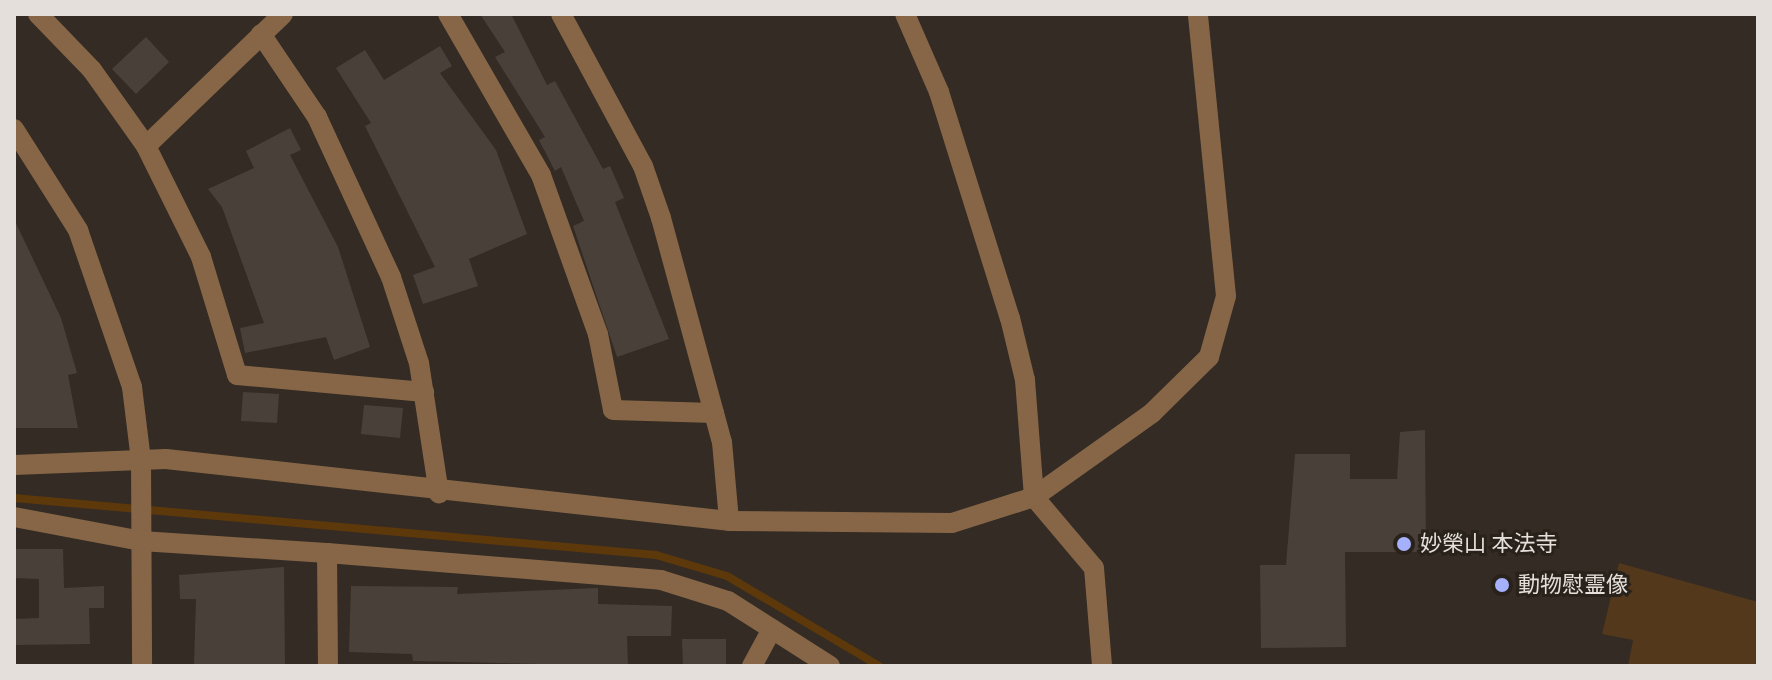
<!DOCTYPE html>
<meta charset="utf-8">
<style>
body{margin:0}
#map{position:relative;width:1772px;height:680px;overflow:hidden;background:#332b24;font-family:"Roboto Serif","Noto Sans JP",serif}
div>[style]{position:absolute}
.green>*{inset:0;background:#53381c}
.stream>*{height:8px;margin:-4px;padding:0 4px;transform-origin:4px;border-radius:4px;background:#5d380b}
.building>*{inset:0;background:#494139}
.minor>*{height:20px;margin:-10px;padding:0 10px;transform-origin:10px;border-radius:10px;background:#866646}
.dots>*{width:22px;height:22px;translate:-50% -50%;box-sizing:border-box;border:4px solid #29221a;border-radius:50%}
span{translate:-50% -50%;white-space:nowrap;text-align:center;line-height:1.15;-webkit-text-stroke:6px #29221a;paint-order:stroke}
.poi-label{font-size:22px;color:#e4dfda}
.left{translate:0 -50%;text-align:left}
.frame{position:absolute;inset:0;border:16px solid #e4dfda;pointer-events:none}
</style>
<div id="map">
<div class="green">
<div style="clip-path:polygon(1619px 563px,1758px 602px,1758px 666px,1628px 666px,1633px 640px,1602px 634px)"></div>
</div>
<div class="stream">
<div style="left:14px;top:498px;width:645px;rotate:5.07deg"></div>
<div style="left:656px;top:555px;width:74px;rotate:16.5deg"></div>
<div style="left:727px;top:576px;width:177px;rotate:30.6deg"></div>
</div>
<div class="building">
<div style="clip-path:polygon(480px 14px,511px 14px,547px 85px,555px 81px,603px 169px,610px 166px,624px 198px,615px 202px,669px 339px,617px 357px,573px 226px,584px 221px,561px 167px,555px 171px,539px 140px,545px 137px,495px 57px,505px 52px)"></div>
<div style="clip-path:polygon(146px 37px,169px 62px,136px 94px,112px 69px)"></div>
<div style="clip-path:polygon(440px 46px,452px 66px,440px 73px,496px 150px,527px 234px,469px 259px,478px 286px,423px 304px,413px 275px,435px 267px,365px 126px,371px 123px,336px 68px,365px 50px,384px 80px)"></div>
<div style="clip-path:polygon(290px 128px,301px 150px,290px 155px,338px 247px,370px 347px,334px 360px,326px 337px,245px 353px,240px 328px,264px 323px,222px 207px,208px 189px,254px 168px,246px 151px)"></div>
<div style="clip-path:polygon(14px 219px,61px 318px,77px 373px,68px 375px,78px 428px,14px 428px)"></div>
<div style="clip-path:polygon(243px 392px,279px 394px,277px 423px,241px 421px)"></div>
<div style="clip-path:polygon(364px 405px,403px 408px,400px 438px,361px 434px)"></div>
<div style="clip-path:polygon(1425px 430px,1426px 552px,1345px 552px,1346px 647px,1261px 648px,1260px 565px,1286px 565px,1295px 454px,1350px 454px,1350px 479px,1397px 479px,1400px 432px)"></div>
<div style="clip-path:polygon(14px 549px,63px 549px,64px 588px,104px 586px,104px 608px,89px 608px,90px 644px,14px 645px,14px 619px,39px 618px,39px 579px,14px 578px)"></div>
<div style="clip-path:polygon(284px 567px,285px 666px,194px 666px,196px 599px,180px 599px,179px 575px)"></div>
<div style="clip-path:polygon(351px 586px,458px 587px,457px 594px,598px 588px,598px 604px,672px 606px,671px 636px,627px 636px,628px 666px,413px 661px,412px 654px,349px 652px)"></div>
<div style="clip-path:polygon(682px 639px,726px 639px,726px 666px,683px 666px)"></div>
</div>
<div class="minor">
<div style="left:38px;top:14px;width:78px;rotate:46deg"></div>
<div style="left:92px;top:70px;width:93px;rotate:54.6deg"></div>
<div style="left:146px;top:146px;width:124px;rotate:63.6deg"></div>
<div style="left:201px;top:257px;width:123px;rotate:73deg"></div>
<div style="left:237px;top:375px;width:188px;rotate:5.2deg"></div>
<div style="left:448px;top:14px;width:186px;rotate:60deg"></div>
<div style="left:541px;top:175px;width:169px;rotate:70.3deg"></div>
<div style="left:598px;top:334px;width:77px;rotate:78.8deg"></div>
<div style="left:613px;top:410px;width:101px;rotate:1.7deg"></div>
<div style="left:561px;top:14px;width:173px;rotate:61.7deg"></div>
<div style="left:643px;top:166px;width:55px;rotate:70.9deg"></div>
<div style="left:661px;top:218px;width:232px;rotate:74.8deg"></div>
<div style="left:722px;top:442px;width:79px;rotate:84.9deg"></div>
<div style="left:905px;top:14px;width:85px;rotate:66.4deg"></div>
<div style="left:939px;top:92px;width:237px;rotate:72.6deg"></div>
<div style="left:1010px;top:318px;width:64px;rotate:76.4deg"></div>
<div style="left:1025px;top:380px;width:117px;rotate:85.6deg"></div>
<div style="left:1034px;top:497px;width:93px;rotate:49.8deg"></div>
<div style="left:1094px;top:568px;width:98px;rotate:85.3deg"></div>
<div style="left:261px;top:34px;width:100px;rotate:56deg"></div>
<div style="left:317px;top:117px;width:176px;rotate:65.2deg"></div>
<div style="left:391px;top:277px;width:90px;rotate:72deg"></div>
<div style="left:419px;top:363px;width:132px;rotate:81.3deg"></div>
<div style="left:14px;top:129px;width:120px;rotate:57.6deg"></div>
<div style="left:78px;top:230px;width:166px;rotate:71deg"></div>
<div style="left:132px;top:387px;width:74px;rotate:83deg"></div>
<div style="left:141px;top:460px;width:206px;rotate:89.7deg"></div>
<div style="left:146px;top:146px;width:190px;rotate:-43.9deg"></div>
<div style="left:14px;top:465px;width:152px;rotate:-2.3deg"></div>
<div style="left:166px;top:459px;width:566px;rotate:6.28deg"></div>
<div style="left:729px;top:521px;width:223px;rotate:0.5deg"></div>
<div style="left:952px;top:523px;width:86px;rotate:-17.6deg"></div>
<div style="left:1034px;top:497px;width:145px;rotate:-35.4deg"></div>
<div style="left:1152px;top:413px;width:80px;rotate:-44.5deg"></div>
<div style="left:1209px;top:357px;width:63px;rotate:-74.4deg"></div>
<div style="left:1226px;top:296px;width:283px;rotate:-95.7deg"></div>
<div style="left:14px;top:517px;width:129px;rotate:10.7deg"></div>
<div style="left:141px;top:541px;width:186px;rotate:3.7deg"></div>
<div style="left:327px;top:553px;width:113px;rotate:89.5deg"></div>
<div style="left:327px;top:553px;width:335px;rotate:4.6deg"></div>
<div style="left:661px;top:580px;width:70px;rotate:17.4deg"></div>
<div style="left:728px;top:601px;width:121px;rotate:32.5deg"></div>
<div style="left:752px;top:666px;width:42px;rotate:-61.6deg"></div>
</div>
<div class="dots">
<div style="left:1404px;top:544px;background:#a5b1fc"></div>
<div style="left:1502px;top:585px;background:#a5b1fc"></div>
</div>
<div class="poi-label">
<span class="left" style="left:1420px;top:544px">妙榮山 本法寺</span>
<span class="left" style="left:1518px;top:585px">動物慰霊像</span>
</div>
<div class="frame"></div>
</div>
